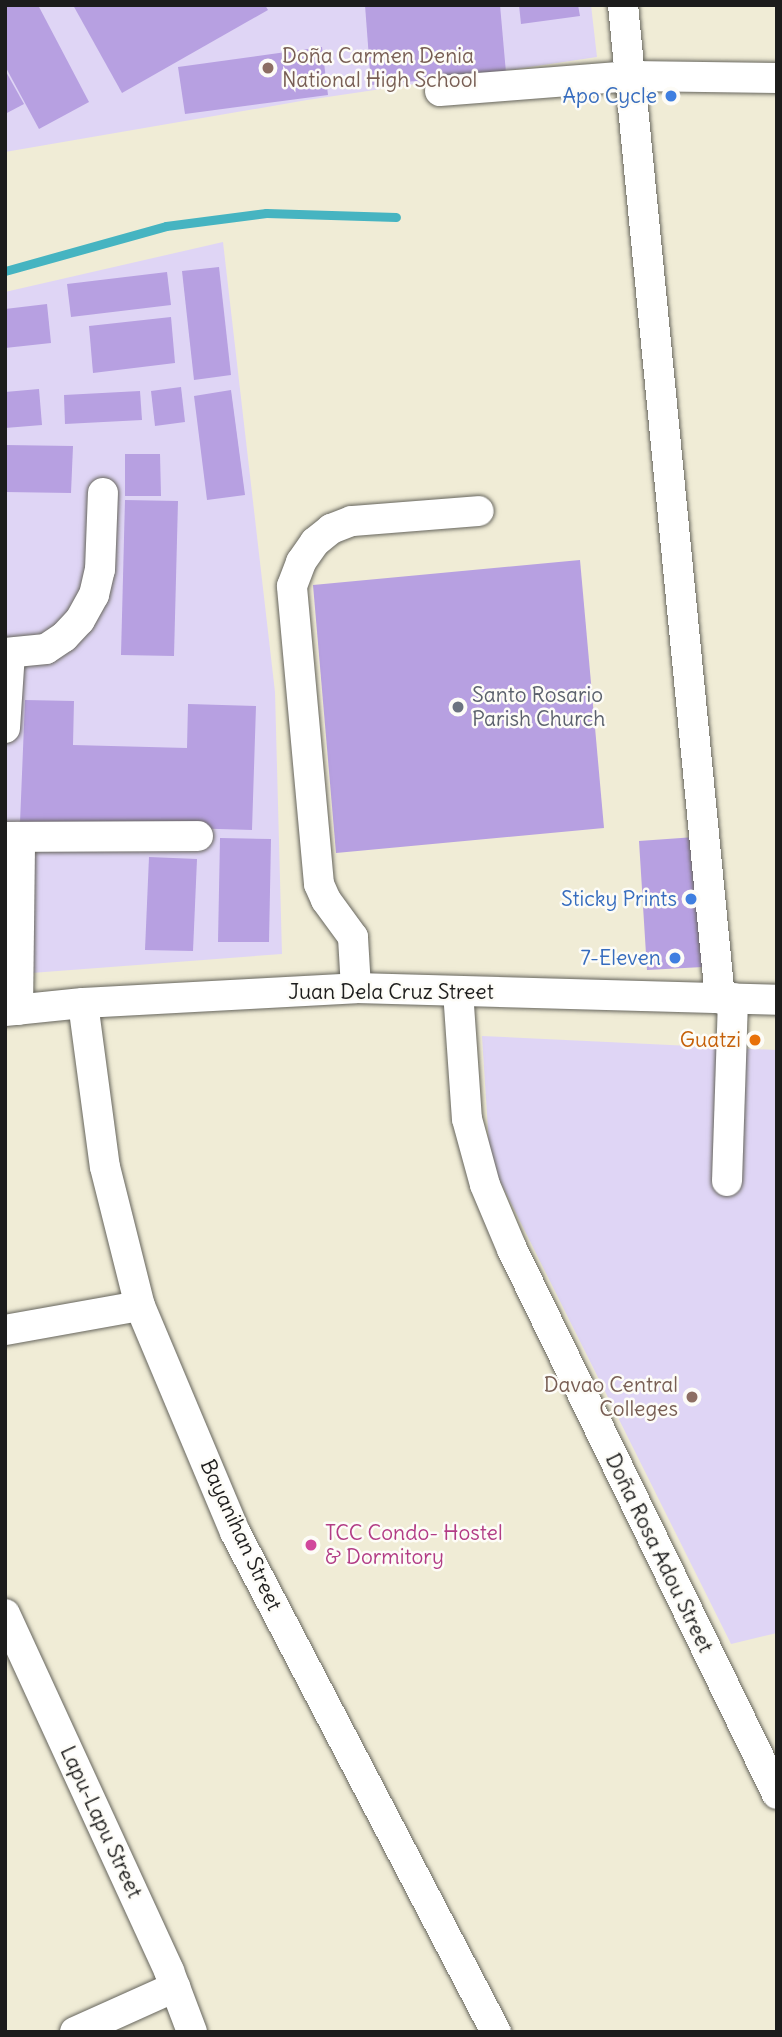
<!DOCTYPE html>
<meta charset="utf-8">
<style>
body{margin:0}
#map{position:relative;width:782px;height:2037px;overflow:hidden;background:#f0ecd6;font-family:Delius,sans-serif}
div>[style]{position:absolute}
.built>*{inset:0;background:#dfd5f5}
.stream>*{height:9px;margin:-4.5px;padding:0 4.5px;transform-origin:4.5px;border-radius:4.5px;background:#46b4c1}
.building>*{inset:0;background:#b7a0e1}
.roads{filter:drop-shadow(0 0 2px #66655d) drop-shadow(0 0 2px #66655d)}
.minor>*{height:30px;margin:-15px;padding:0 15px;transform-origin:15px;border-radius:15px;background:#fff}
.dots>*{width:19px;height:19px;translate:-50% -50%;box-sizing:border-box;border:4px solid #fdfcf7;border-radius:50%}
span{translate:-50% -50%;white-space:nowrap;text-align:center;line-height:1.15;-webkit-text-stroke:5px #fdfcf7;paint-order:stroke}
.education-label{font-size:21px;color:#785e54}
.left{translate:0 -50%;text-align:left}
.right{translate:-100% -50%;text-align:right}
.shop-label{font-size:21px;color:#366cbe}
.worship-label{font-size:21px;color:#5b616d}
.street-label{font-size:21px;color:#1c1c1c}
.food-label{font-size:21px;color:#c56008}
.hotel-label{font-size:21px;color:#b23c85}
.frame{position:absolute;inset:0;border:7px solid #1c1c1c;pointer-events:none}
</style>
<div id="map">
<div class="built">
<div style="clip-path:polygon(5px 5px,591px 5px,597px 57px,307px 100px,5px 152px)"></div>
<div style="clip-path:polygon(223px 242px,275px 692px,282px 954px,5px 975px,5px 292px)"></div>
<div style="clip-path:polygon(482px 1036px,777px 1050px,777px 1633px,731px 1644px,490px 1161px)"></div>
</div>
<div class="stream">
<div style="left:5px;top:271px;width:167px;rotate:-15.6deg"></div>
<div style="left:166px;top:226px;width:101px;rotate:-7.4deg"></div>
<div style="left:266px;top:213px;width:130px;rotate:1.8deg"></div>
</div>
<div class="building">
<div style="clip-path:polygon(5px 5px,38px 5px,89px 102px,39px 129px,5px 66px)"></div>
<div style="clip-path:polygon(73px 5px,265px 5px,268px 10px,122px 93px)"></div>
<div style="clip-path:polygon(365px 5px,500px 5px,506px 73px,371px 85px)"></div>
<div style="clip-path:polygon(519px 5px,578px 5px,580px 16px,521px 24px)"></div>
<div style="clip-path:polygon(322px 47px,328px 95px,185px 114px,178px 67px)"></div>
<div style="clip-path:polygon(5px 70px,24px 104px,5px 114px)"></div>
<div style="clip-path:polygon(219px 267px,231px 375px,194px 380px,182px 271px)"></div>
<div style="clip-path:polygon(167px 272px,171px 305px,71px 317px,67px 284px)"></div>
<div style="clip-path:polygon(47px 304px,51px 343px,5px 348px,5px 309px)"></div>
<div style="clip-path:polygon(171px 317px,175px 363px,93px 373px,89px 326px)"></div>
<div style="clip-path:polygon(181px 387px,185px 422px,155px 426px,151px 391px)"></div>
<div style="clip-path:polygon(39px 389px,42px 425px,5px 428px,5px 392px)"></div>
<div style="clip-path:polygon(231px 390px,245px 495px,207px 500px,194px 396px)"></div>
<div style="clip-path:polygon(140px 391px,142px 420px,65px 424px,64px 395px)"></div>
<div style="clip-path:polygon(5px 445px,73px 446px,71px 493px,5px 492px)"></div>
<div style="clip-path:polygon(125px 454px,160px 454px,161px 496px,125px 496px)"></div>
<div style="clip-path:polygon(125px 500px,178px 501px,174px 656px,121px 655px)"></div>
<div style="clip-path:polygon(580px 560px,604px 828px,336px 853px,313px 585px)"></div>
<div style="clip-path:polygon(25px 700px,74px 701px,73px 745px,187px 748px,188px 704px,256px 706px,252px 830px,20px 823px)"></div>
<div style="clip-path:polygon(695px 837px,703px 967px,647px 970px,639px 841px)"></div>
<div style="clip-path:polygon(220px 838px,271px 839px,269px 942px,218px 942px)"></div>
<div style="clip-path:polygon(149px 857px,197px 859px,193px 951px,145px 950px)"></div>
</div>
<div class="roads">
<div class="minor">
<div style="left:623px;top:5px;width:998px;rotate:84.42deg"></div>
<div style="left:440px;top:91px;width:192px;rotate:-4.5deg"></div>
<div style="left:631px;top:76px;width:146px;rotate:0.8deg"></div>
<div style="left:5px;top:653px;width:41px;rotate:-5.6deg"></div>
<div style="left:46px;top:649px;width:22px;rotate:-34deg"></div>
<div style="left:64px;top:637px;width:23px;rotate:-47deg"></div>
<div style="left:80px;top:620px;width:29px;rotate:-61deg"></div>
<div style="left:94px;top:595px;width:26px;rotate:-77deg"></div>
<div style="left:100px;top:570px;width:77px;rotate:-87.8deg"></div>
<div style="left:5px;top:728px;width:75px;rotate:-86.2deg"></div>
<div style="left:5px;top:837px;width:193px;rotate:-0.3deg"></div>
<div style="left:356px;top:988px;width:51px;rotate:-93.4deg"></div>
<div style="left:353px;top:937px;width:46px;rotate:-126.1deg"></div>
<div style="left:326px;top:900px;width:17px;rotate:-114deg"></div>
<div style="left:319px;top:884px;width:299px;rotate:-95.2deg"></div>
<div style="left:292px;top:586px;width:26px;rotate:-69deg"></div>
<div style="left:301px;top:562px;width:24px;rotate:-55deg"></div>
<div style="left:315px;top:542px;width:21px;rotate:-39deg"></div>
<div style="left:331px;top:529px;width:22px;rotate:-21deg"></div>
<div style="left:352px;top:521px;width:127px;rotate:-4.5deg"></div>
<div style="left:458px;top:991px;width:128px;rotate:86deg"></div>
<div style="left:467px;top:1119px;width:68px;rotate:74.7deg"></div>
<div style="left:485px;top:1185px;width:69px;rotate:67.1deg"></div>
<div style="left:512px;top:1249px;width:606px;rotate:64.07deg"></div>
<div style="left:83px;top:1003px;width:165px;rotate:82.4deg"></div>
<div style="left:105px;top:1167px;width:143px;rotate:75.9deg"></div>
<div style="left:140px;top:1306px;width:245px;rotate:67.2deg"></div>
<div style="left:235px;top:1532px;width:564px;rotate:62.44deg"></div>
<div style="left:18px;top:1010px;width:173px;rotate:-89.3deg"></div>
<div style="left:5px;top:1011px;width:78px;rotate:-5.9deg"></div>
<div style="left:83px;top:1003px;width:273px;rotate:-3.1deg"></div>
<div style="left:356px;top:988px;width:421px;rotate:1.6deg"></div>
<div style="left:727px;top:1181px;width:183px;rotate:-88.1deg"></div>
<div style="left:5px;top:1330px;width:137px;rotate:-10.1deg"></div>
<div style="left:5px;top:1614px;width:393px;rotate:65.3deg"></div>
<div style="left:169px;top:1971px;width:65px;rotate:69.3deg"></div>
<div style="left:75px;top:2032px;width:110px;rotate:-24.2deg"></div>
</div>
</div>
<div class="dots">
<div style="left:268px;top:68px;background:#8d6e63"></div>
<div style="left:671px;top:96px;background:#3f7fe0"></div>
<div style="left:458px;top:707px;background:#6b7280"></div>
<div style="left:691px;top:899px;background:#3f7fe0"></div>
<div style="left:675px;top:958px;background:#3f7fe0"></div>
<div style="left:755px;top:1040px;background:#e8710a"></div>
<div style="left:692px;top:1397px;background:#8d6e63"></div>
<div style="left:311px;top:1545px;background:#d1479c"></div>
</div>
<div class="education-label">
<span class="left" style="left:282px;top:68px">Doña Carmen Denia<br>National High School</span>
<span class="right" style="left:678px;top:1397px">Davao Central<br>Colleges</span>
</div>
<div class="shop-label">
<span class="right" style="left:657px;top:96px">Apo Cycle</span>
<span class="right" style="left:677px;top:899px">Sticky Prints</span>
<span class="right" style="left:661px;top:958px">7-Eleven</span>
</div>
<div class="worship-label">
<span class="left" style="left:472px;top:707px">Santo Rosario<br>Parish Church</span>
</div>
<div class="street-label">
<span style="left:391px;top:992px">Juan Dela Cruz Street</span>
<span style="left:241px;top:1535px;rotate:65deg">Bayanihan Street</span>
<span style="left:659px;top:1553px;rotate:64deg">Doña Rosa Adou Street</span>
<span style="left:101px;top:1822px;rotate:65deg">Lapu-Lapu Street</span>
</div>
<div class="food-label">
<span class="right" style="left:741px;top:1040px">Guatzi</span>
</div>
<div class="hotel-label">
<span class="left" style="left:325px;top:1545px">TCC Condo- Hostel<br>&amp; Dormitory</span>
</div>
<div class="frame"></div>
</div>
